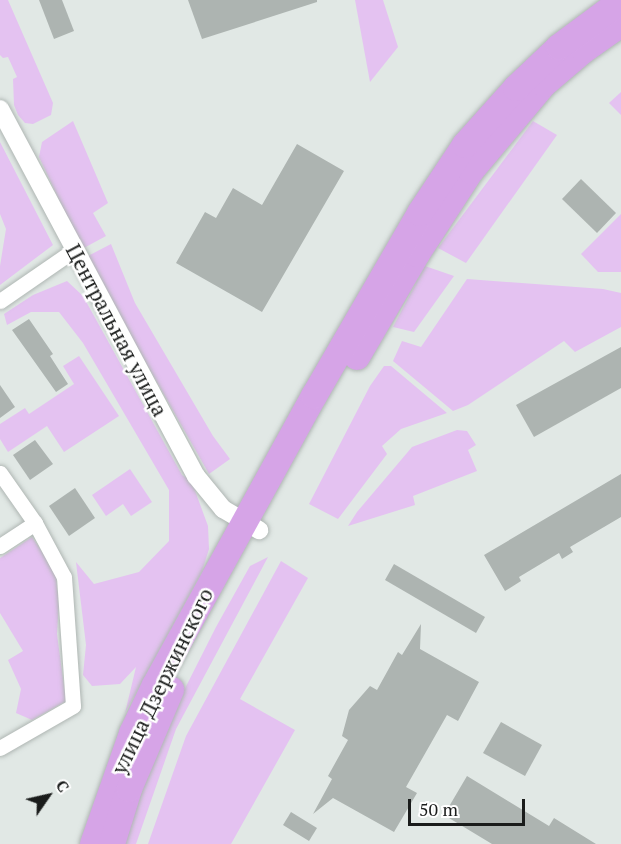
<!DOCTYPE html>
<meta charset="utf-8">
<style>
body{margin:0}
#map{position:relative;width:621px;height:844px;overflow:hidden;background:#e1e8e5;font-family:"PT Serif",serif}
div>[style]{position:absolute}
.green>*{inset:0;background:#e4c2f1}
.building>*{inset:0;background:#adb4b1}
.roads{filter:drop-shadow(0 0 2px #afb6b3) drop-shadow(0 0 2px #afb6b3)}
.minor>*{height:15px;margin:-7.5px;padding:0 7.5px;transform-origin:7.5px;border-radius:7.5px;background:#fff}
.tertiary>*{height:18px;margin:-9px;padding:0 9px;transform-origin:9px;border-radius:9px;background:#fff}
.trunk>*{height:26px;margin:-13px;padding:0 13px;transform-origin:13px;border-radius:13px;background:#d6a4e7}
span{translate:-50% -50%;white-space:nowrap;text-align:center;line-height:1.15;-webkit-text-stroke:5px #fff;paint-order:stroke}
.street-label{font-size:21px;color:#1a1c1b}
.north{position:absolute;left:18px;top:766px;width:60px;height:60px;-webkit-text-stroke:4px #fff;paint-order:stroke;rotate:56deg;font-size:16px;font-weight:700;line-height:24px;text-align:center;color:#1a1c1b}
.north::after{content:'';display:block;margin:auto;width:21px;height:27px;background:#1a1c1b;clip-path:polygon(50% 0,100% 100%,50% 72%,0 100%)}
.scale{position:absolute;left:408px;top:799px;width:117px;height:27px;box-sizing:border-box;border:3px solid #1a1c1b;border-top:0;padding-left:8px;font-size:18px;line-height:21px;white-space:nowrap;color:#1a1c1b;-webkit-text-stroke:4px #fff;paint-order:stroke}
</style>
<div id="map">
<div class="green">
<div style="clip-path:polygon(0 0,8px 0,53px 103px,51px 115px,33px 124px,25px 123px,18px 115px,14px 105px,13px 79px,17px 77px,8px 57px,3px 58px,0 55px)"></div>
<div style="clip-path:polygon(355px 0,383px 0,398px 47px,370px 82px)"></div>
<div style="clip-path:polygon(621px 92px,621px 115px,609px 103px)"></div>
<div style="clip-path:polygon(73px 121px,108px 203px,93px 213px,106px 236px,82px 249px,39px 157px,42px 142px)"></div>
<div style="clip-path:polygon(533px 121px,557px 135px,466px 263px,438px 248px)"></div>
<div style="clip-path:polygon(0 142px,53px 245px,0 285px,0 266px,6px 229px,0 214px)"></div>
<div style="clip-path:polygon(621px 214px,621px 272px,598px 272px,581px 254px)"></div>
<div style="clip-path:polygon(111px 244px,135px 303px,213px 436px,230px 459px,209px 474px,86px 257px)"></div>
<div style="clip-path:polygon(425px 266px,454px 276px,414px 332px,393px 327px)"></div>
<div style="clip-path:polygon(467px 279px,603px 289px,621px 293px,621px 327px,575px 352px,564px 341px,468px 405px,453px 411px,393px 361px,402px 341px,421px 347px)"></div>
<div style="clip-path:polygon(67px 281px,83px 296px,182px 475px,188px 479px,194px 488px,208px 526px,209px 549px,202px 571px,125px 713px,136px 667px,120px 684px,92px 686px,83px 675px,86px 645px,76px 562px,94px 584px,139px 572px,169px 541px,169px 490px,83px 343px,59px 312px,31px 312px,7px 325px,4px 314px,33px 295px)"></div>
<div style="clip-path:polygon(79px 356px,119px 416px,64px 452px,47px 426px,8px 452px,0 439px,0 424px,25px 408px,29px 414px,74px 384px,63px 366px)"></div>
<div style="clip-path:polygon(384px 366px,391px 366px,447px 413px,401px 429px,382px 446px,387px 454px,338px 519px,309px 504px,370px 386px)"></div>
<div style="clip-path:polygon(457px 430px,467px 431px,476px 445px,468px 450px,477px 471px,413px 496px,415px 505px,348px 526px,357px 512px,412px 447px)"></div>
<div style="clip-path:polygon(130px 469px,152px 502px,131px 516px,123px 504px,106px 516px,92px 495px)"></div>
<div style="clip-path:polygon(32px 537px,55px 571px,59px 603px,57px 634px,66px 701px,32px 720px,16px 713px,21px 689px,8px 660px,23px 651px,0 613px,0 558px)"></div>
<div style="clip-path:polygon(268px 557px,176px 729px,136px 844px,122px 844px,169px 720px,216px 627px,250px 566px)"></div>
<div style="clip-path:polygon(281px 561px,308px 578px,240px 699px,295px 730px,231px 844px,148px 844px,186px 736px)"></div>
</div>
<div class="building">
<div style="clip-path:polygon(39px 0,62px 0,74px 31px,54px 39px)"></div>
<div style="clip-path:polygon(188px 0,317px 0,317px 2px,202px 39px)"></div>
<div style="clip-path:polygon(297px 144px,344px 171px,262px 312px,176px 263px,205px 212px,216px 218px,233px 188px,262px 205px)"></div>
<div style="clip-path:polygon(581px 179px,616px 213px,597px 233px,562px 199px)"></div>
<div style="clip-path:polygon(29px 319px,53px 354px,50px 356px,68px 384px,56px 392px,12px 330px)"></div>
<div style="clip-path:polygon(621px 347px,621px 388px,534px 437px,516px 405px)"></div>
<div style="clip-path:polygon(0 385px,15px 407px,0 418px)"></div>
<div style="clip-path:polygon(35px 440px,53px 464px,30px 480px,13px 455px)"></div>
<div style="clip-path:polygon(621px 474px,621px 517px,570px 547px,573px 552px,562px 559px,559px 553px,519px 577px,521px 581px,505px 591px,484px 555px)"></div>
<div style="clip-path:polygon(75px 488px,95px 518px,69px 536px,49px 506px)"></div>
<div style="clip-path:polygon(394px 564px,485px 617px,476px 633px,385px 580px)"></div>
<div style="clip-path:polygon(421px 624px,420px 649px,479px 682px,458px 721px,447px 715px,406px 787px,417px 793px,394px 832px,333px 798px,313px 814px,332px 779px,328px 776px,348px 740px,342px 736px,349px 710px,370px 686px,377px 690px,398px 652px,402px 655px)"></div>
<div style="clip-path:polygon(501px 722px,542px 745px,525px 776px,483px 753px)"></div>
<div style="clip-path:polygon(467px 776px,549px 826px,554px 818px,596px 844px,492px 844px,444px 815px)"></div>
<div style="clip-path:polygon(291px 812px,317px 828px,309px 841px,283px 825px)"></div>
</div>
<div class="roads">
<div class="minor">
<div style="left:0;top:301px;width:90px;rotate:-34.6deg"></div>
<div style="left:0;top:473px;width:61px;rotate:55deg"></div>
<div style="left:35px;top:523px;width:61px;rotate:61.8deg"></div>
<div style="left:64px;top:577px;width:129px;rotate:86deg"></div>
<div style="left:73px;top:706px;width:84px;rotate:150.1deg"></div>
<div style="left:0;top:546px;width:42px;rotate:-33.3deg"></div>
</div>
<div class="tertiary">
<div style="left:0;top:109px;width:416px;rotate:61.9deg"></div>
<div style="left:196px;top:476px;width:43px;rotate:50.7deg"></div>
<div style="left:223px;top:509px;width:42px;rotate:30.3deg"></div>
</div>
<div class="trunk">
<div style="left:357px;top:357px;width:119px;rotate:-59.8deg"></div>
<div style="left:417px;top:254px;width:99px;rotate:-57deg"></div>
<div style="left:471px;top:171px;width:114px;rotate:-50deg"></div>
<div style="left:544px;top:84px;width:52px;rotate:-40.4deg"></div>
<div style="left:584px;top:50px;width:45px;rotate:-35.1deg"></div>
<div style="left:93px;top:844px;width:118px;rotate:-70.6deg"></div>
<div style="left:132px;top:733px;width:53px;rotate:-64.4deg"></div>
<div style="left:155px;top:685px;width:330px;rotate:-61.2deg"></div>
<div style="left:314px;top:396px;width:211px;rotate:-59.9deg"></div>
<div style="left:420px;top:213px;width:82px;rotate:-56.5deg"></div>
<div style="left:465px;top:145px;width:76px;rotate:-48.2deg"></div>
<div style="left:516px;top:88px;width:59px;rotate:-43.6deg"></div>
<div style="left:559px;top:47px;width:77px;rotate:-36.6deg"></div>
<div style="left:112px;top:844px;width:58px;rotate:-72.8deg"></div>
<div style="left:129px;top:789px;width:108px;rotate:-67deg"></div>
</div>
</div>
<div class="street-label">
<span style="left:117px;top:330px;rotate:62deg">Центральная улица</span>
<span style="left:162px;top:681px;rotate:-64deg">улица Дзержинского</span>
</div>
<div class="north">С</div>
<div class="scale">50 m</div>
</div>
